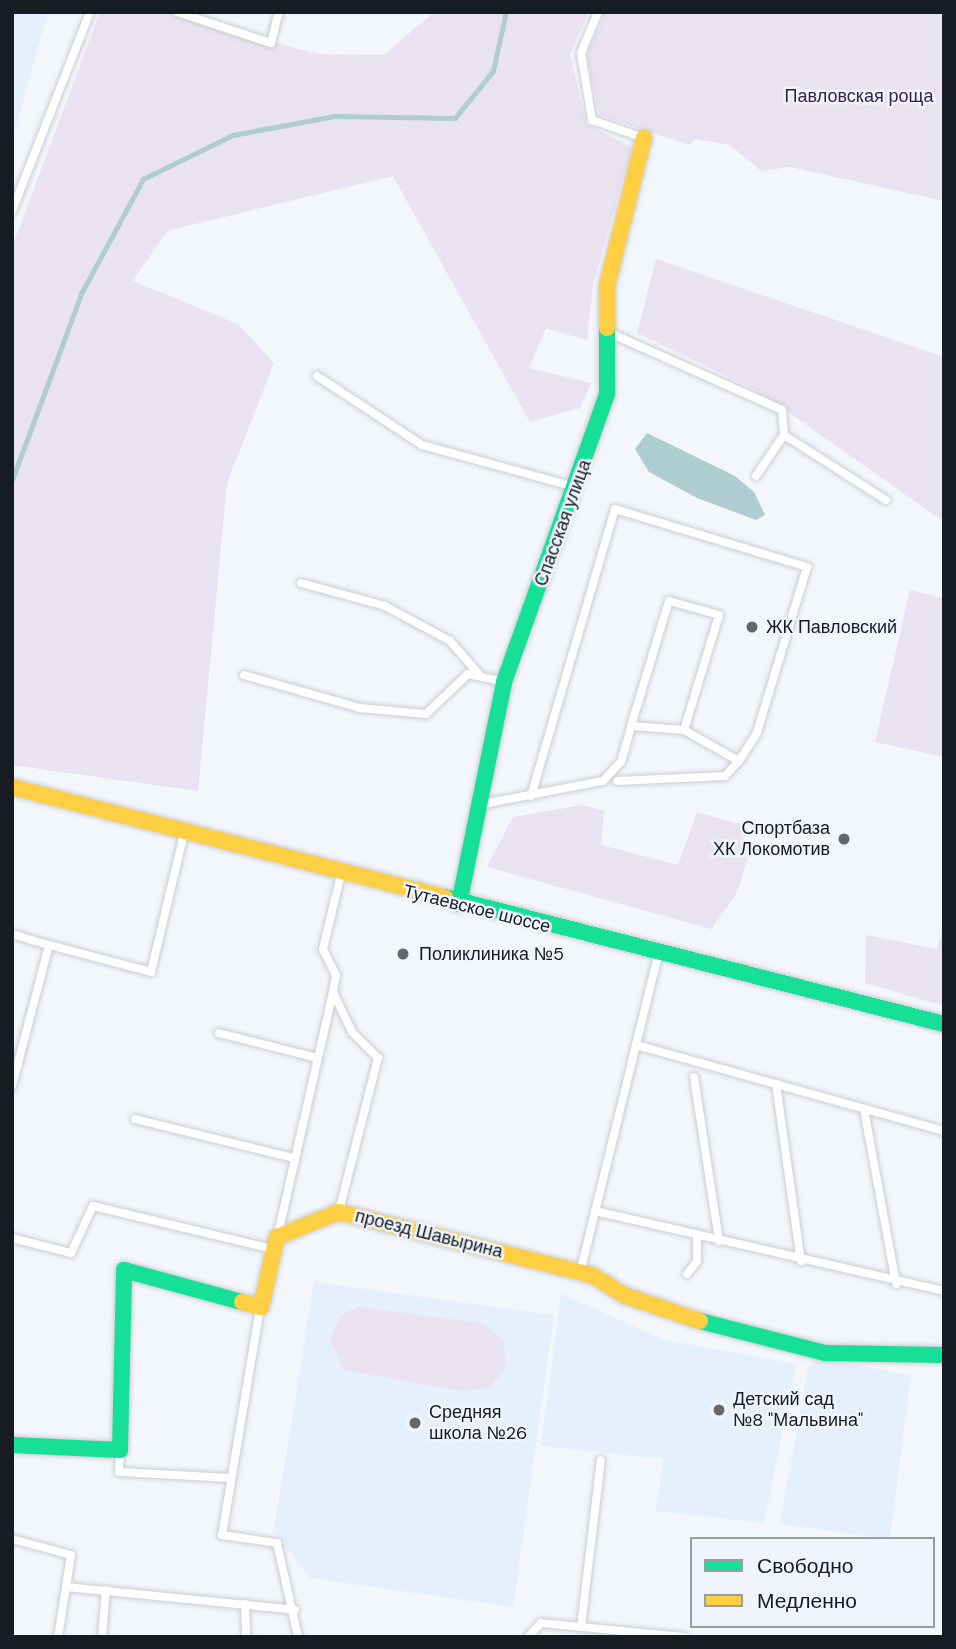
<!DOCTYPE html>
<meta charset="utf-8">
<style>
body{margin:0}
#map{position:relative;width:956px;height:1649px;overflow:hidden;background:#f3f6fa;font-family:"DM Sans",sans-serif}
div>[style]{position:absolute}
.built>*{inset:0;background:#e6effc}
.green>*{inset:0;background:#e9e2f0}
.water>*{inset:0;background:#afccd0}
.stream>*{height:4.5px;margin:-2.25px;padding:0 2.25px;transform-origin:2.25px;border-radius:2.25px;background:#afccd0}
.roads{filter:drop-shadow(0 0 2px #cacdd2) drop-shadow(0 0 2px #cacdd2)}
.lane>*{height:8px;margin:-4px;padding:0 4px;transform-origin:4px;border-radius:4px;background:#fdfefe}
.fast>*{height:16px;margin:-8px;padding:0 8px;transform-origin:8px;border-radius:8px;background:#16e098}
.slow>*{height:16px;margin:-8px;padding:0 8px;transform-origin:8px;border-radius:8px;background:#ffcf43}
.dots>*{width:19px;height:19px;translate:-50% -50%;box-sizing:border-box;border:4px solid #f0f5fd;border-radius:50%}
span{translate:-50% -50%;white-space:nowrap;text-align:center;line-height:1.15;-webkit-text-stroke:5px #f0f5fd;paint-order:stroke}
.park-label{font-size:18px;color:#3a2147}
.street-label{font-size:18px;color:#171b22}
.poi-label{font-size:18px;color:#171b22}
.left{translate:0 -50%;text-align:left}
.right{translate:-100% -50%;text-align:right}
.frame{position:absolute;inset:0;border:14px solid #171b22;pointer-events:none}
.legend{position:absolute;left:690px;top:1537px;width:245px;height:91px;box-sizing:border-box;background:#f0f5fd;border:2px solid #999ea5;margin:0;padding:9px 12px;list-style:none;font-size:21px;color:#171b22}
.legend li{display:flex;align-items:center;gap:14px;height:35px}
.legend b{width:35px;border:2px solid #999ea5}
</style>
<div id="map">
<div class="built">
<div style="clip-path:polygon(12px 12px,48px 12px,12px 140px)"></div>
<div style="clip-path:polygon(314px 1282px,554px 1315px,513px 1607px,310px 1578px,274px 1531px)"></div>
<div style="clip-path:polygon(561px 1294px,665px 1340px,796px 1364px,764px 1523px,656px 1511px,663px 1459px,541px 1446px)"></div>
<div style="clip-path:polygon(818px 1359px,911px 1375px,890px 1539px,780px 1524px,808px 1368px)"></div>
</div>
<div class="green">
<div style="clip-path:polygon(100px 12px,163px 12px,318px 54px,384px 55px,434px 12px,589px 12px,570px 54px,586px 124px,632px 147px,593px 285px,587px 340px,546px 328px,529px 368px,591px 383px,580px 408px,530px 422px,393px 176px,167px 231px,133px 281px,238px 324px,274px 363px,227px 483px,198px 791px,12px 765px,12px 247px)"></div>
<div style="clip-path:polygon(605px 12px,944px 12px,944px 201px,790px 167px,761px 171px,730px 145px,696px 139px,689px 145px,599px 115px,587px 56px)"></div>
<div style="clip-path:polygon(656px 259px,944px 357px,944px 522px,760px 392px,637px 333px)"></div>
<div style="clip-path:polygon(910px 590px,944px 598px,944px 757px,875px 742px)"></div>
<div style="clip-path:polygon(583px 805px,604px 811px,601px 845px,678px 865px,697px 812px,740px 824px,748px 858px,736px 895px,711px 929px,487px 867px,513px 817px)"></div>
<div style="clip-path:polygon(944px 925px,944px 1006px,865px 983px,866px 935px,937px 949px)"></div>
<div style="clip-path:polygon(358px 1307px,482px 1323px,503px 1340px,506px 1367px,490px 1388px,461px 1391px,344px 1370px,330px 1340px,341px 1315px)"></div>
</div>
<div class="water">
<div style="clip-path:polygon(647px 433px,735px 476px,754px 492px,765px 515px,756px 520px,697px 498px,649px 472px,635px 449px)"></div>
</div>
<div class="stream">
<div style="left:12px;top:480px;width:201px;rotate:-69.6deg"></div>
<div style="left:82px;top:292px;width:128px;rotate:-61.6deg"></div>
<div style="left:143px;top:179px;width:100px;rotate:-26.1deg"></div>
<div style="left:233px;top:135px;width:104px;rotate:-10.6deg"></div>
<div style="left:335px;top:116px;width:120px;rotate:1deg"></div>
<div style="left:455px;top:118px;width:60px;rotate:-51deg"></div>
<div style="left:493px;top:71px;width:60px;rotate:-77.6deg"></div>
</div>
<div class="roads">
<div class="lane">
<div style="left:177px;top:12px;width:99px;rotate:18.3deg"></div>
<div style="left:271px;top:43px;width:32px;rotate:-76deg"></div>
<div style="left:598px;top:12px;width:44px;rotate:112.5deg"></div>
<div style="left:581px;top:53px;width:68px;rotate:80.7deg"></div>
<div style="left:592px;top:120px;width:52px;rotate:19.1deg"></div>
<div style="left:12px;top:211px;width:214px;rotate:-68.6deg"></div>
<div style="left:610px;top:333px;width:188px;rotate:24.1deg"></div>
<div style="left:782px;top:410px;width:25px;rotate:85deg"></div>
<div style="left:784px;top:435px;width:121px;rotate:32.5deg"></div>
<div style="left:317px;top:376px;width:126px;rotate:33.3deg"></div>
<div style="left:422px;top:445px;width:155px;rotate:15.4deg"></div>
<div style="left:756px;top:476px;width:50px;rotate:-55.7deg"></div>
<div style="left:301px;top:583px;width:87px;rotate:15.3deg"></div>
<div style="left:385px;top:606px;width:74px;rotate:28.3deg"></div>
<div style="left:450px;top:641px;width:43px;rotate:48.8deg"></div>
<div style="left:244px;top:675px;width:121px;rotate:15.9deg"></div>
<div style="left:360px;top:708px;width:66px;rotate:5.2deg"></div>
<div style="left:426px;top:714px;width:58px;rotate:-43.6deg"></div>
<div style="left:468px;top:674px;width:34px;rotate:12deg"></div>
<div style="left:684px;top:730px;width:63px;rotate:29.4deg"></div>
<div style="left:531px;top:796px;width:299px;rotate:-73.7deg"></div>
<div style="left:615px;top:509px;width:201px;rotate:16.8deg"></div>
<div style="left:807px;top:567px;width:173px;rotate:106.8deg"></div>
<div style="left:757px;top:733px;width:33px;rotate:123deg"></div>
<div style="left:739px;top:761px;width:21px;rotate:133deg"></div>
<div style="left:725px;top:776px;width:108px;rotate:177.3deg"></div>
<div style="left:483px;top:804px;width:122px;rotate:-10.9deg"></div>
<div style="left:603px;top:781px;width:26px;rotate:-47deg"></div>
<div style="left:621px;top:762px;width:37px;rotate:-74deg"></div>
<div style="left:631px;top:726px;width:131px;rotate:-73.1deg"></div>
<div style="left:669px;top:601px;width:52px;rotate:15.6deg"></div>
<div style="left:719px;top:615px;width:120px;rotate:106.9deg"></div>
<div style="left:684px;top:730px;width:53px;rotate:-175.7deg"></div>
<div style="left:12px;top:934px;width:39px;rotate:17deg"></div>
<div style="left:49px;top:945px;width:146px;rotate:104.7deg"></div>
<div style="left:49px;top:945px;width:106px;rotate:14.8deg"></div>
<div style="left:151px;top:972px;width:143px;rotate:-76.6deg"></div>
<div style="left:333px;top:992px;width:44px;rotate:64.6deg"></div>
<div style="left:352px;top:1032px;width:37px;rotate:45deg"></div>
<div style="left:378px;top:1058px;width:158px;rotate:104.3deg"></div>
<div style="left:219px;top:1033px;width:101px;rotate:14.3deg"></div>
<div style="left:636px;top:1045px;width:320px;rotate:15.6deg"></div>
<div style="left:694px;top:1077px;width:166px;rotate:81.3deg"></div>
<div style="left:776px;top:1084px;width:179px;rotate:82deg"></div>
<div style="left:864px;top:1109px;width:178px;rotate:79.6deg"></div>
<div style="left:135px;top:1119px;width:164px;rotate:13.8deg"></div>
<div style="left:595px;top:1211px;width:358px;rotate:12.9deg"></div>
<div style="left:278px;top:1234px;width:248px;rotate:-77.2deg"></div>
<div style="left:333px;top:992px;width:17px;rotate:-80deg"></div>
<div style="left:336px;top:975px;width:29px;rotate:-117deg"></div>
<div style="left:323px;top:949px;width:77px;rotate:-76.5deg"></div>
<div style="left:12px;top:1238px;width:61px;rotate:14.3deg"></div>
<div style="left:71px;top:1253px;width:52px;rotate:-64.9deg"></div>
<div style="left:93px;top:1206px;width:184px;rotate:13.5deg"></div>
<div style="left:581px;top:1269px;width:323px;rotate:-76.2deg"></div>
<div style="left:687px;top:1274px;width:16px;rotate:-52deg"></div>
<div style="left:697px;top:1261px;width:25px;rotate:-90deg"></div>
<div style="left:260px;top:1308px;width:230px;rotate:99.5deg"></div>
<div style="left:222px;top:1535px;width:56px;rotate:8.3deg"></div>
<div style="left:277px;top:1543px;width:96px;rotate:77.4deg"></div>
<div style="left:120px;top:1451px;width:21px;rotate:93deg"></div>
<div style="left:119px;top:1472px;width:112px;rotate:3.1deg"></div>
<div style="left:12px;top:1539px;width:61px;rotate:15.2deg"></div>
<div style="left:71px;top:1555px;width:32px;rotate:99deg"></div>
<div style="left:66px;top:1587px;width:230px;rotate:5.7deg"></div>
<div style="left:245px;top:1604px;width:33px;rotate:88deg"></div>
<div style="left:581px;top:1627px;width:168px;rotate:-83.2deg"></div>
<div style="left:58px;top:1637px;width:51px;rotate:-80.9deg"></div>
<div style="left:102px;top:1637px;width:47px;rotate:-85.1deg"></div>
<div style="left:528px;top:1637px;width:19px;rotate:-47deg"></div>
<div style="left:541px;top:1623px;width:144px;rotate:5.6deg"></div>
</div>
<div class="fast">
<div style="left:445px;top:897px;width:515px;rotate:14.28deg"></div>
<div style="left:459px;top:904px;width:227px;rotate:-78.5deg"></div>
<div style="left:504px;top:682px;width:306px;rotate:-70.3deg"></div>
<div style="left:607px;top:394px;width:66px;rotate:-90deg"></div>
<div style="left:700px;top:1321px;width:129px;rotate:14.4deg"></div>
<div style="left:825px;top:1353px;width:119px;rotate:1deg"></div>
<div style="left:12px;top:1445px;width:108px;rotate:2.7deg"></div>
<div style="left:120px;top:1450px;width:180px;rotate:-88.7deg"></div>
<div style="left:124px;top:1270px;width:122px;rotate:15.2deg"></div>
</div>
<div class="slow">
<div style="left:607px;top:328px;width:42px;rotate:-90deg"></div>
<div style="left:607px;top:286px;width:153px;rotate:-76deg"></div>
<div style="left:12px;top:787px;width:447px;rotate:14.3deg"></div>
<div style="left:242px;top:1302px;width:20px;rotate:15deg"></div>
<div style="left:261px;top:1307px;width:72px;rotate:-77.1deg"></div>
<div style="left:277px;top:1237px;width:67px;rotate:-22deg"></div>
<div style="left:339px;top:1212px;width:261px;rotate:14deg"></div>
<div style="left:592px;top:1275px;width:40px;rotate:32deg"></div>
<div style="left:626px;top:1296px;width:78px;rotate:18.7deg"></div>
</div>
</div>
<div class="dots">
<div style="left:752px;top:627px;background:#64686e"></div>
<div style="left:844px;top:839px;background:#64686e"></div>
<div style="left:403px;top:954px;background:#64686e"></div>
<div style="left:719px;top:1410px;background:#64686e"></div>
<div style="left:415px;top:1423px;background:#64686e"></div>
</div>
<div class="park-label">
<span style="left:859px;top:96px">Павловская роща</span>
</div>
<div class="street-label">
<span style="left:563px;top:523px;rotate:-70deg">Спасская улица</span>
<span style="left:477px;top:909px;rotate:14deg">Тутаевское шоссе</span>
<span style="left:429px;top:1234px;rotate:14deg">проезд Шавырина</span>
</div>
<div class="poi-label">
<span class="left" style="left:766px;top:627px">ЖК Павловский</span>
<span class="right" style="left:830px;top:839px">Спортбаза<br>ХК Локомотив</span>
<span class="left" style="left:419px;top:954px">Поликлиника №5</span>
<span class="left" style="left:733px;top:1410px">Детский сад<br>№8 "Мальвина"</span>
<span class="left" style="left:429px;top:1423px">Средняя<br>школа №26</span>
</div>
<div class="frame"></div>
<ul class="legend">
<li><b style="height:9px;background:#16e098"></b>Свободно</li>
<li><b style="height:9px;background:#ffcf43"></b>Медленно</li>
</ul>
</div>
